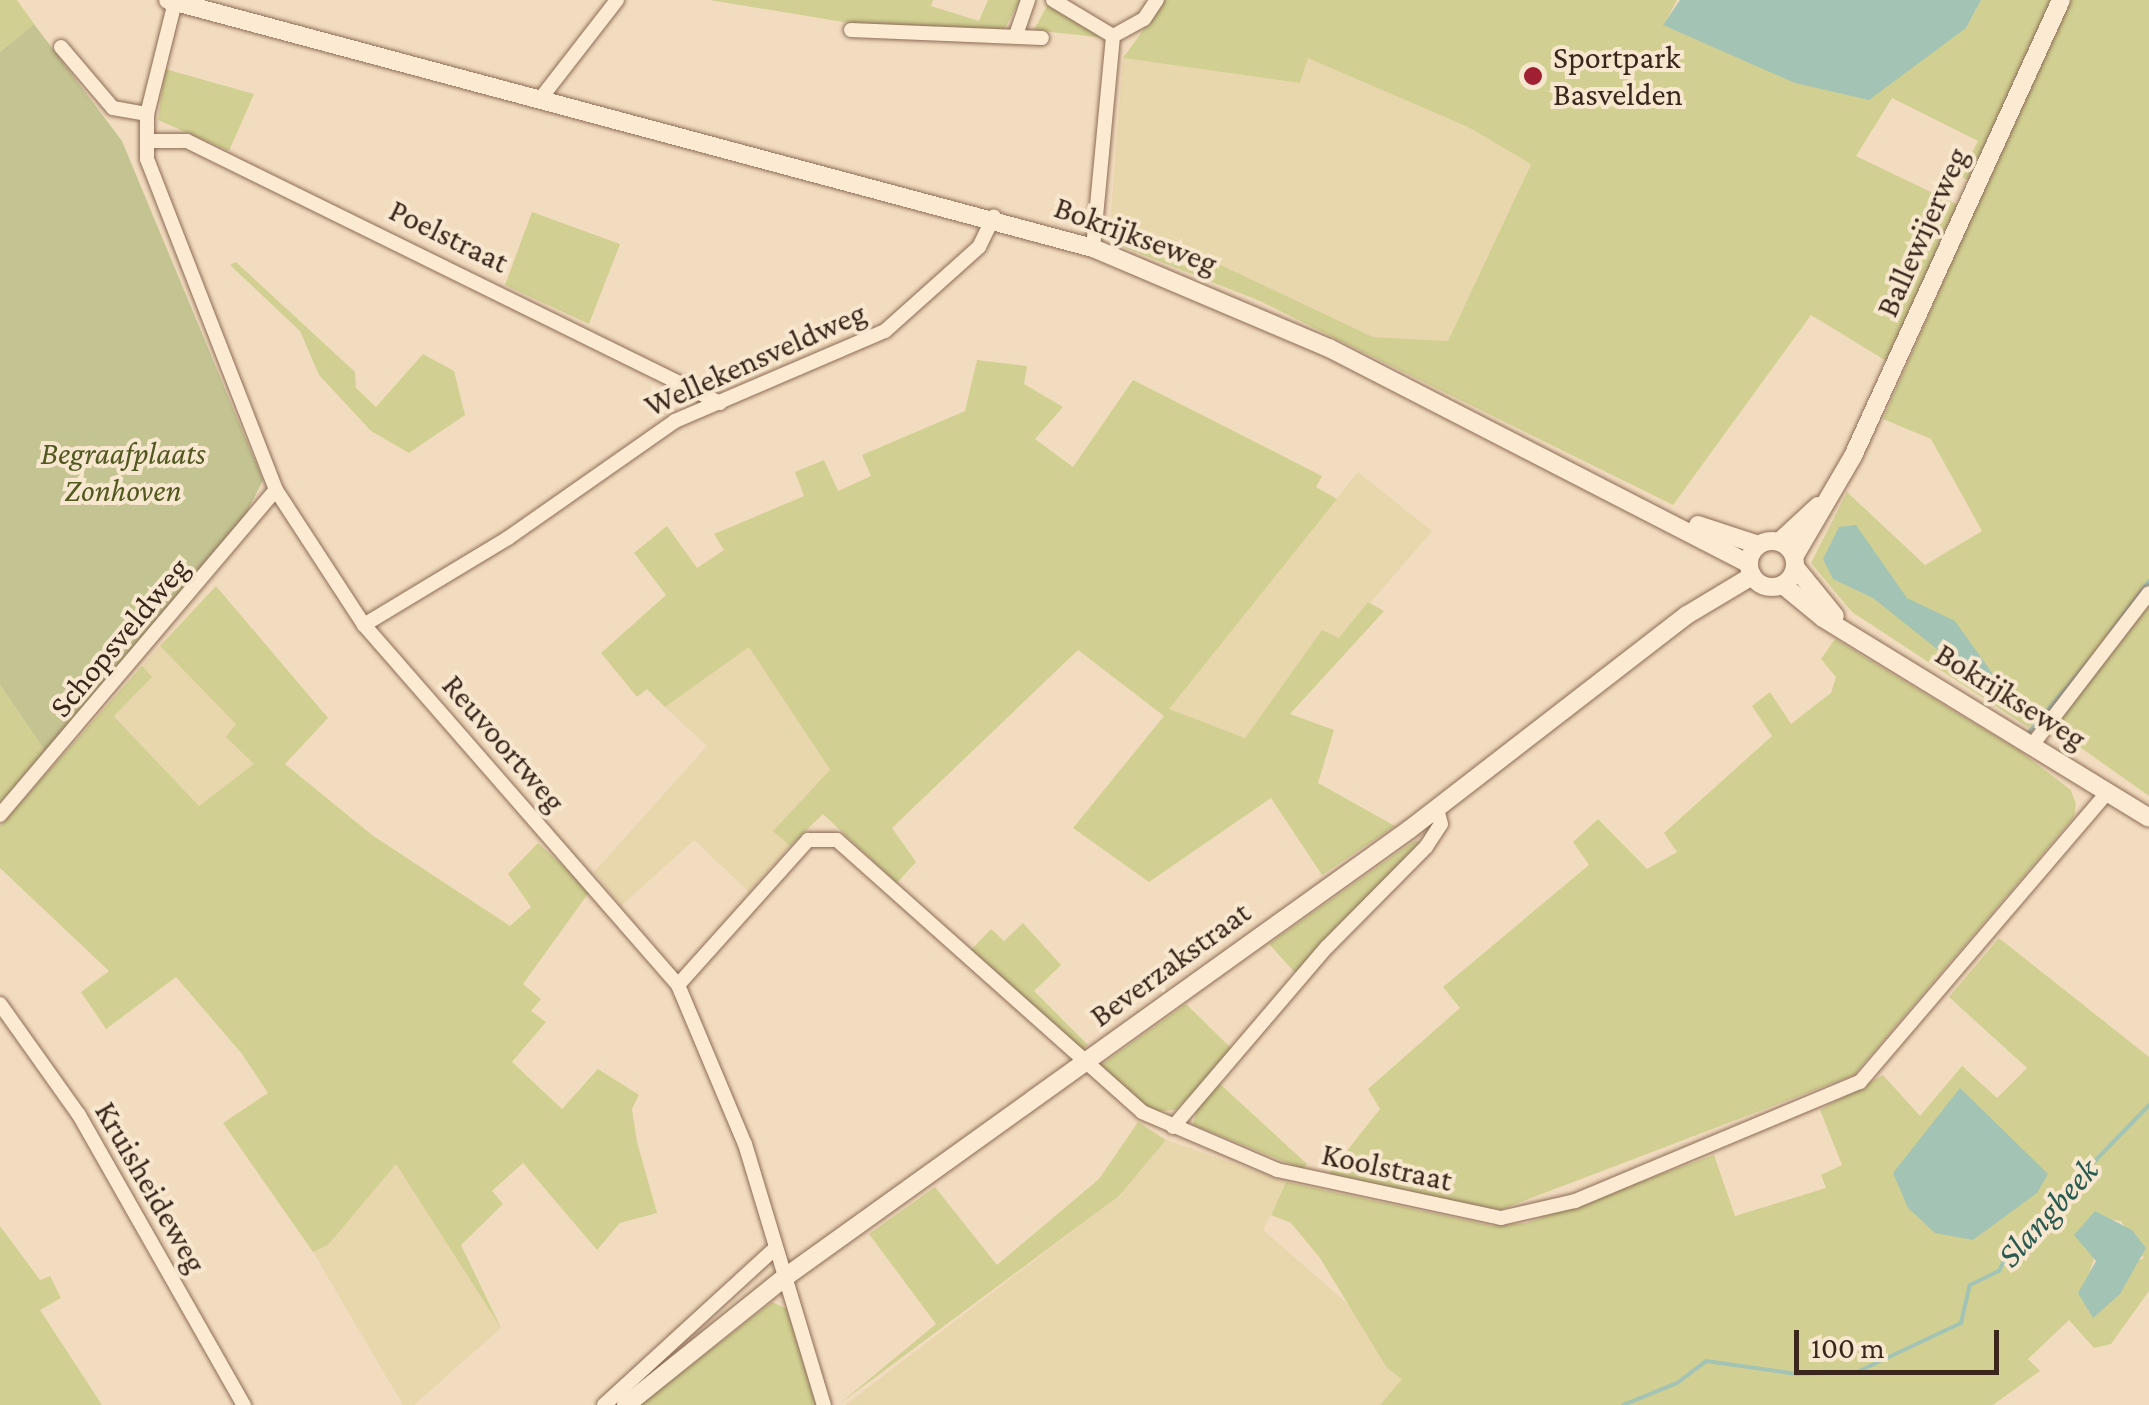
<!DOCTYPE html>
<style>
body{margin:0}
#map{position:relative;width:2149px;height:1405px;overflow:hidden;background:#f2dcbf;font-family:"Crimson Pro",serif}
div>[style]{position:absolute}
.farmland>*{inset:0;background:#e8d6ac}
.green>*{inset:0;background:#d1d092}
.cemetery>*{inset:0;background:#c4c492}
.water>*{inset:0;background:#a3c3b5}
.stream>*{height:4px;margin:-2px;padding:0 2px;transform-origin:2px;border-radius:2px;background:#a3c3b5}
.roads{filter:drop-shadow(0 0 2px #8c6c56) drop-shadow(0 0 2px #8c6c56)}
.minor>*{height:14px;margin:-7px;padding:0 7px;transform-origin:7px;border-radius:7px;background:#fcead3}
.tertiary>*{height:18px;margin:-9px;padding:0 9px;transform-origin:9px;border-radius:9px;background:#fcead3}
.tertiary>.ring{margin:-9px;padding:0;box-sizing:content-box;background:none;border:18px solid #fcead3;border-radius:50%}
.dots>*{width:28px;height:28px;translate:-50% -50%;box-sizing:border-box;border:5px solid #f8e7cf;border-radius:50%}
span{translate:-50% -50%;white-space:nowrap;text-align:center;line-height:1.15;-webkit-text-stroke:8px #f8e7cf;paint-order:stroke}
.poi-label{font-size:32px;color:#3a261b}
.left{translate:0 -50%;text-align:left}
.street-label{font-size:32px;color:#3a261b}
.park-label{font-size:32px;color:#515820;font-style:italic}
.water-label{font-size:35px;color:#295b52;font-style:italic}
.scale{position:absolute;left:1794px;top:1330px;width:205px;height:45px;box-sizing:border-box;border:5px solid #3a261b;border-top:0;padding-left:12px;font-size:30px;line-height:35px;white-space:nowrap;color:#3a261b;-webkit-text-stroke:8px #f8e7cf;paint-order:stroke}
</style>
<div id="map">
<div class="farmland">
<div style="clip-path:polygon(1308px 57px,1468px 127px,1531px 163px,1448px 341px,1373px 337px,1191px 251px,1110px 225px,1123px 58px,1300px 83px)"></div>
<div style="clip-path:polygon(1358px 472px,1432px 531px,1339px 639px,1322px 631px,1245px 738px,1168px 709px)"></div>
<div style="clip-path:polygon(160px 646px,237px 724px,255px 764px,199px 806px,114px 715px,151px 677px,142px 666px)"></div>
<div style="clip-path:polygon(749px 646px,830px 771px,774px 831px,790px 846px,749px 892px,694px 840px,621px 906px,594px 872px,707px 746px,665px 707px)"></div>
<div style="clip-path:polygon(1166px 1140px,1286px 1182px,1263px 1230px,1349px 1305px,1387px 1367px,1403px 1379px,1380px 1405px,845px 1405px,1119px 1196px)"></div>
<div style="clip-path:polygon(396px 1163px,501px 1328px,414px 1405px,403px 1405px,313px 1252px,328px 1245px)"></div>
</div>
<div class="green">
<div style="clip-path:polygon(0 0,17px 0,34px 24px,0 52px)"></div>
<div style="clip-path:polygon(710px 0,933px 0,931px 6px,979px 21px,988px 0,1020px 0,1004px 30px,849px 23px)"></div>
<div style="clip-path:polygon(1165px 0,1677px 0,1664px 25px,1966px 28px,1981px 0,2054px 0,1968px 180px,1960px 176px,1978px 141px,1892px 98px,1856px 156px,1958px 205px,1888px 362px,1811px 315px,1673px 505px,1260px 301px,1118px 245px,1110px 225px,1191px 251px,1373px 337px,1448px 341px,1531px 164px,1468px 127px,1308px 58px,1300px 83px,1123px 58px)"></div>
<div style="clip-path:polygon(2067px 0,2149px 0,2149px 583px,2083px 673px,2029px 728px,1852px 612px,1811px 563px,1847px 492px,1925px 565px,1982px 531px,1931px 439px,1883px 419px)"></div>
<div style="clip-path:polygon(1048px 4px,1100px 30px,1105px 38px,1034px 30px)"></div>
<div style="clip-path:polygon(165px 69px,254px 94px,229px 151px,158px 120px)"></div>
<div style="clip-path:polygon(532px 212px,620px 244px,589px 324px,505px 285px)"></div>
<div style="clip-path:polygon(236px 262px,355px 372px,356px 388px,376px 407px,423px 354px,454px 371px,465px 415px,409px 453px,371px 431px,319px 375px,300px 331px,230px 265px)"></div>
<div style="clip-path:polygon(977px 360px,1027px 366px,1024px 384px,1063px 407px,1035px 439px,1073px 467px,1133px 380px,1322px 476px,1316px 487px,1337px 499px,1169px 709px,1245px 738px,1322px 630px,1339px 638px,1368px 602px,1384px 611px,1290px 714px,1334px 730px,1318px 783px,1395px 826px,1322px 875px,1271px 798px,1149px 882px,1073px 828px,1164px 716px,1078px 650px,892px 828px,916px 862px,897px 883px,823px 814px,790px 846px,773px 831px,830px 770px,749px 647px,665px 707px,647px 689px,637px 697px,601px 653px,666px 595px,634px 553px,667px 526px,697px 568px,724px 550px,714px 534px,804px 496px,795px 472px,824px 460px,838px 491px,871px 476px,862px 455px,965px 411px)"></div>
<div style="clip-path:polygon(216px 586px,328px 718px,285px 764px,372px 835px,510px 926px,531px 907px,508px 874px,538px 843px,590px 891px,523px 984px,541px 999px,531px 1011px,546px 1022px,512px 1062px,562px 1109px,598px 1069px,639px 1095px,632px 1109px,637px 1142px,657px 1213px,620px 1223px,597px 1250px,523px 1163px,492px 1191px,503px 1204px,461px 1245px,501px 1328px,396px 1164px,328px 1245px,313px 1252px,223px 1123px,268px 1093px,242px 1054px,176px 977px,106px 1029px,81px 992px,109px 971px,0 868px,0 826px,142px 666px,152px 677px,114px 716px,199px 806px,254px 764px,226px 737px,236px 724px,160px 646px)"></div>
<div style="clip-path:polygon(2149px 606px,2149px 796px,2053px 728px)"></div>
<div style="clip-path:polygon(1835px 639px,2021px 752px,2071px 790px,2076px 804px,2074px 817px,1854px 1075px,1500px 1210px,1327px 1176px,1380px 1109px,1368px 1089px,1460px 1008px,1443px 987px,1589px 865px,1573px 842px,1598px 819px,1647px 869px,1677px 852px,1664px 833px,1772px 736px,1752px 706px,1770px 692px,1791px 724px,1831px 693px,1836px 677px,1821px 659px)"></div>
<div style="clip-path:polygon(0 685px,48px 755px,0 802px)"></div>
<div style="clip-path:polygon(1420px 841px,1297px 975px,1269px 944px,1414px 841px)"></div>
<div style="clip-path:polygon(1023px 923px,1061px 965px,1034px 991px,1088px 1045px,1078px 1053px,969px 952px,991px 929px,1004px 941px)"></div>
<div style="clip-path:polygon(evenodd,1999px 938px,2149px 1057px,2149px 1291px,2111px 1344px,2094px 1348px,2069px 1320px,2028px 1359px,2040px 1371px,1993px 1405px,1380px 1405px,1402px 1379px,1387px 1368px,1320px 1258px,1291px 1223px,1271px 1215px,1286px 1182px,1493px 1226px,1527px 1223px,1714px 1155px,1735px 1216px,1826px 1188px,1821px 1175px,1842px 1165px,1820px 1110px,1883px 1075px,1920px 1116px,1962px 1066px,1997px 1098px,2027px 1068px,1949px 997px,1999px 938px,2106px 1219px,2121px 1221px,2144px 1258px,2086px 1284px,2106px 1219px)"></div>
<div style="clip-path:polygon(1186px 1004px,1235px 1052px,1175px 1110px,1153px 1112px,1094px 1070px)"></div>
<div style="clip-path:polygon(1220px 1084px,1307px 1164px,1303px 1169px,1193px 1125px,1199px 1101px)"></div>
<div style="clip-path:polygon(1138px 1122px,1166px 1140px,1119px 1196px,838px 1405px,936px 1324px,869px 1234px,935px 1187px,997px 1265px,1099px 1179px)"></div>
<div style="clip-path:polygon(0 1226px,40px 1280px,50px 1276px,61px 1298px,40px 1310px,102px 1405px,0 1405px)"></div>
<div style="clip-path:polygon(772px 1302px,787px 1309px,816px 1405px,640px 1405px)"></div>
</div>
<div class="cemetery">
<div style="clip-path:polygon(34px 24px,122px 141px,263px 480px,241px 524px,48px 755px,0 685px,0 52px)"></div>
</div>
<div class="water">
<div style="clip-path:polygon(1680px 0,1981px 0,1966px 28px,1869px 100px,1795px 83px,1663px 25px)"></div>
<div style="clip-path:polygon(1856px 525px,1907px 598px,1955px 621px,2010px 698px,2006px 704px,1873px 598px,1833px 579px,1823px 559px,1839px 527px)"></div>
<div style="clip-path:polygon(1960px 1088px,2048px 1174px,2037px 1193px,1973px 1240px,1935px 1233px,1908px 1208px,1893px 1173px)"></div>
<div style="clip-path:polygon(2095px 1211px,2132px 1230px,2146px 1248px,2120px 1294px,2093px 1318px,2078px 1293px,2096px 1261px,2074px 1235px)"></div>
</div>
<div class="stream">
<div style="left:2110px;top:633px;width:65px;rotate:-53.1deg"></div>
<div style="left:2029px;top:732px;width:93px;rotate:-49.8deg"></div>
<div style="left:1623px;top:1405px;width:58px;rotate:-22.2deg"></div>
<div style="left:1677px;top:1383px;width:36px;rotate:-37deg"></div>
<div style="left:1706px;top:1361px;width:92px;rotate:8.1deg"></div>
<div style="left:1797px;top:1374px;width:60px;rotate:-1.9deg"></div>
<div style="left:1857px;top:1372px;width:115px;rotate:-25.2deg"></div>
<div style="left:1961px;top:1323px;width:39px;rotate:-77deg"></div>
<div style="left:1970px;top:1285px;width:32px;rotate:-26deg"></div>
<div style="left:1999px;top:1271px;width:25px;rotate:-63deg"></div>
<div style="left:2010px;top:1249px;width:200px;rotate:-46deg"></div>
</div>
<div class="roads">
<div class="minor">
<div style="left:1053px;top:0;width:70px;rotate:31deg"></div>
<div style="left:175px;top:2px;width:115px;rotate:104deg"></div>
<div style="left:147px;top:114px;width:45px;rotate:90deg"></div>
<div style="left:147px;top:159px;width:355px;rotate:68.7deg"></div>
<div style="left:276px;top:490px;width:161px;rotate:56.9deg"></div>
<div style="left:364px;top:625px;width:478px;rotate:48.9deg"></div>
<div style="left:678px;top:985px;width:173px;rotate:67.2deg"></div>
<div style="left:745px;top:1144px;width:273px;rotate:73.2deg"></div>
<div style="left:851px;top:30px;width:191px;rotate:2.4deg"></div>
<div style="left:1016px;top:35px;width:37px;rotate:-71deg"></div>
<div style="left:61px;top:47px;width:80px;rotate:49.6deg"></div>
<div style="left:113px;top:108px;width:35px;rotate:10deg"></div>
<div style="left:541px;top:98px;width:124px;rotate:-52.2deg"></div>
<div style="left:147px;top:141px;width:40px"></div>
<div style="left:187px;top:141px;width:594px;rotate:26.18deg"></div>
<div style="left:1093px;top:248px;width:213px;rotate:-84.6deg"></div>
<div style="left:1113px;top:36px;width:35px;rotate:-29deg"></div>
<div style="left:1144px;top:19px;width:23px;rotate:-56deg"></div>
<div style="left:364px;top:625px;width:168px;rotate:-31.1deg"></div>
<div style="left:508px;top:538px;width:204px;rotate:-35deg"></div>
<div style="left:675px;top:421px;width:228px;rotate:-23.2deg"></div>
<div style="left:885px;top:331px;width:126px;rotate:-41.8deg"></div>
<div style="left:979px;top:247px;width:34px;rotate:-64deg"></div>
<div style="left:2033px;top:744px;width:190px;rotate:-52.5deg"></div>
<div style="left:0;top:815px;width:426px;rotate:-49.7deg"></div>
<div style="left:678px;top:985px;width:195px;rotate:-48.1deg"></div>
<div style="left:808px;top:840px;width:29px"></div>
<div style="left:837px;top:840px;width:409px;rotate:41.7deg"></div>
<div style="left:1142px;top:1112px;width:147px;rotate:23.2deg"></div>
<div style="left:1277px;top:1170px;width:229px;rotate:12.1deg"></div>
<div style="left:1501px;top:1218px;width:76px;rotate:-12.9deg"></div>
<div style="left:1575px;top:1201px;width:309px;rotate:-22.7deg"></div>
<div style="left:1860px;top:1082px;width:380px;rotate:-49.5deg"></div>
<div style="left:0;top:1004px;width:136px;rotate:54.6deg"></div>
<div style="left:79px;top:1115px;width:334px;rotate:60.4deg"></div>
<div style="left:1173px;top:1127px;width:237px;rotate:-49.5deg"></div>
<div style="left:1327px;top:947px;width:141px;rotate:-45.3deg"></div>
<div style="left:1426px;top:847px;width:27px;rotate:-57deg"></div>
<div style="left:1441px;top:824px;width:16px;rotate:-105deg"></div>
<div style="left:604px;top:1405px;width:229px;rotate:-42.5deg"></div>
</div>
<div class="tertiary">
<div style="left:168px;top:0;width:958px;rotate:15.01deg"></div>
<div style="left:1093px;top:248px;width:256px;rotate:23deg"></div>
<div style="left:1329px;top:348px;width:472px;rotate:27.2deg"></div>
<div style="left:1698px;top:525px;width:64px;rotate:18.2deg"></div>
<div class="ring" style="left:1749px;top:541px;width:28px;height:28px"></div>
<div style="left:1779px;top:542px;width:53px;rotate:-42.7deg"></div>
<div style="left:1794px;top:557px;width:117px;rotate:-59.7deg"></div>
<div style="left:1853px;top:456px;width:501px;rotate:-65.48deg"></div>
<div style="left:1795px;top:567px;width:63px;rotate:50.8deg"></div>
<div style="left:1783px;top:585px;width:52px;rotate:39.5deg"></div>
<div style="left:1823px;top:618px;width:382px;rotate:31.5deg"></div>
<div style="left:626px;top:1405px;width:203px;rotate:-38.8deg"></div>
<div style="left:784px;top:1278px;width:770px;rotate:-35.65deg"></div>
<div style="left:1410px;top:829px;width:350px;rotate:-37.7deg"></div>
<div style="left:1687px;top:615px;width:76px;rotate:-31deg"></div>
</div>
</div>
<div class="dots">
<div style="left:1533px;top:76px;background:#a02032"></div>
</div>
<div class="poi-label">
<span class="left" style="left:1553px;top:76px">Sportpark<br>Basvelden</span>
</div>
<div class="street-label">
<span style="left:1922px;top:232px;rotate:-66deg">Ballewijerweg</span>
<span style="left:1136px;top:235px;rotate:20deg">Bokrijkseweg</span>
<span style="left:449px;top:236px;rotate:26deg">Poelstraat</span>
<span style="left:755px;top:359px;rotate:-24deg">Wellekensveldweg</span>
<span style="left:119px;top:637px;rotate:-50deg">Schopsveldweg</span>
<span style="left:2011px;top:696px;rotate:32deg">Bokrijkseweg</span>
<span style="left:504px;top:743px;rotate:49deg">Reuvoortweg</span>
<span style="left:1170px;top:964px;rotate:-36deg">Beverzakstraat</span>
<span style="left:1387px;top:1167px;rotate:12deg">Koolstraat</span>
<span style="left:151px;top:1187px;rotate:60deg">Kruisheideweg</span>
</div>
<div class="park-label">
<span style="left:123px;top:472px">Begraafplaats<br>Zonhoven</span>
</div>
<div class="water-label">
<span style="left:2048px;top:1213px;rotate:-48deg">Slangbeek</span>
</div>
<div class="scale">100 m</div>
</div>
